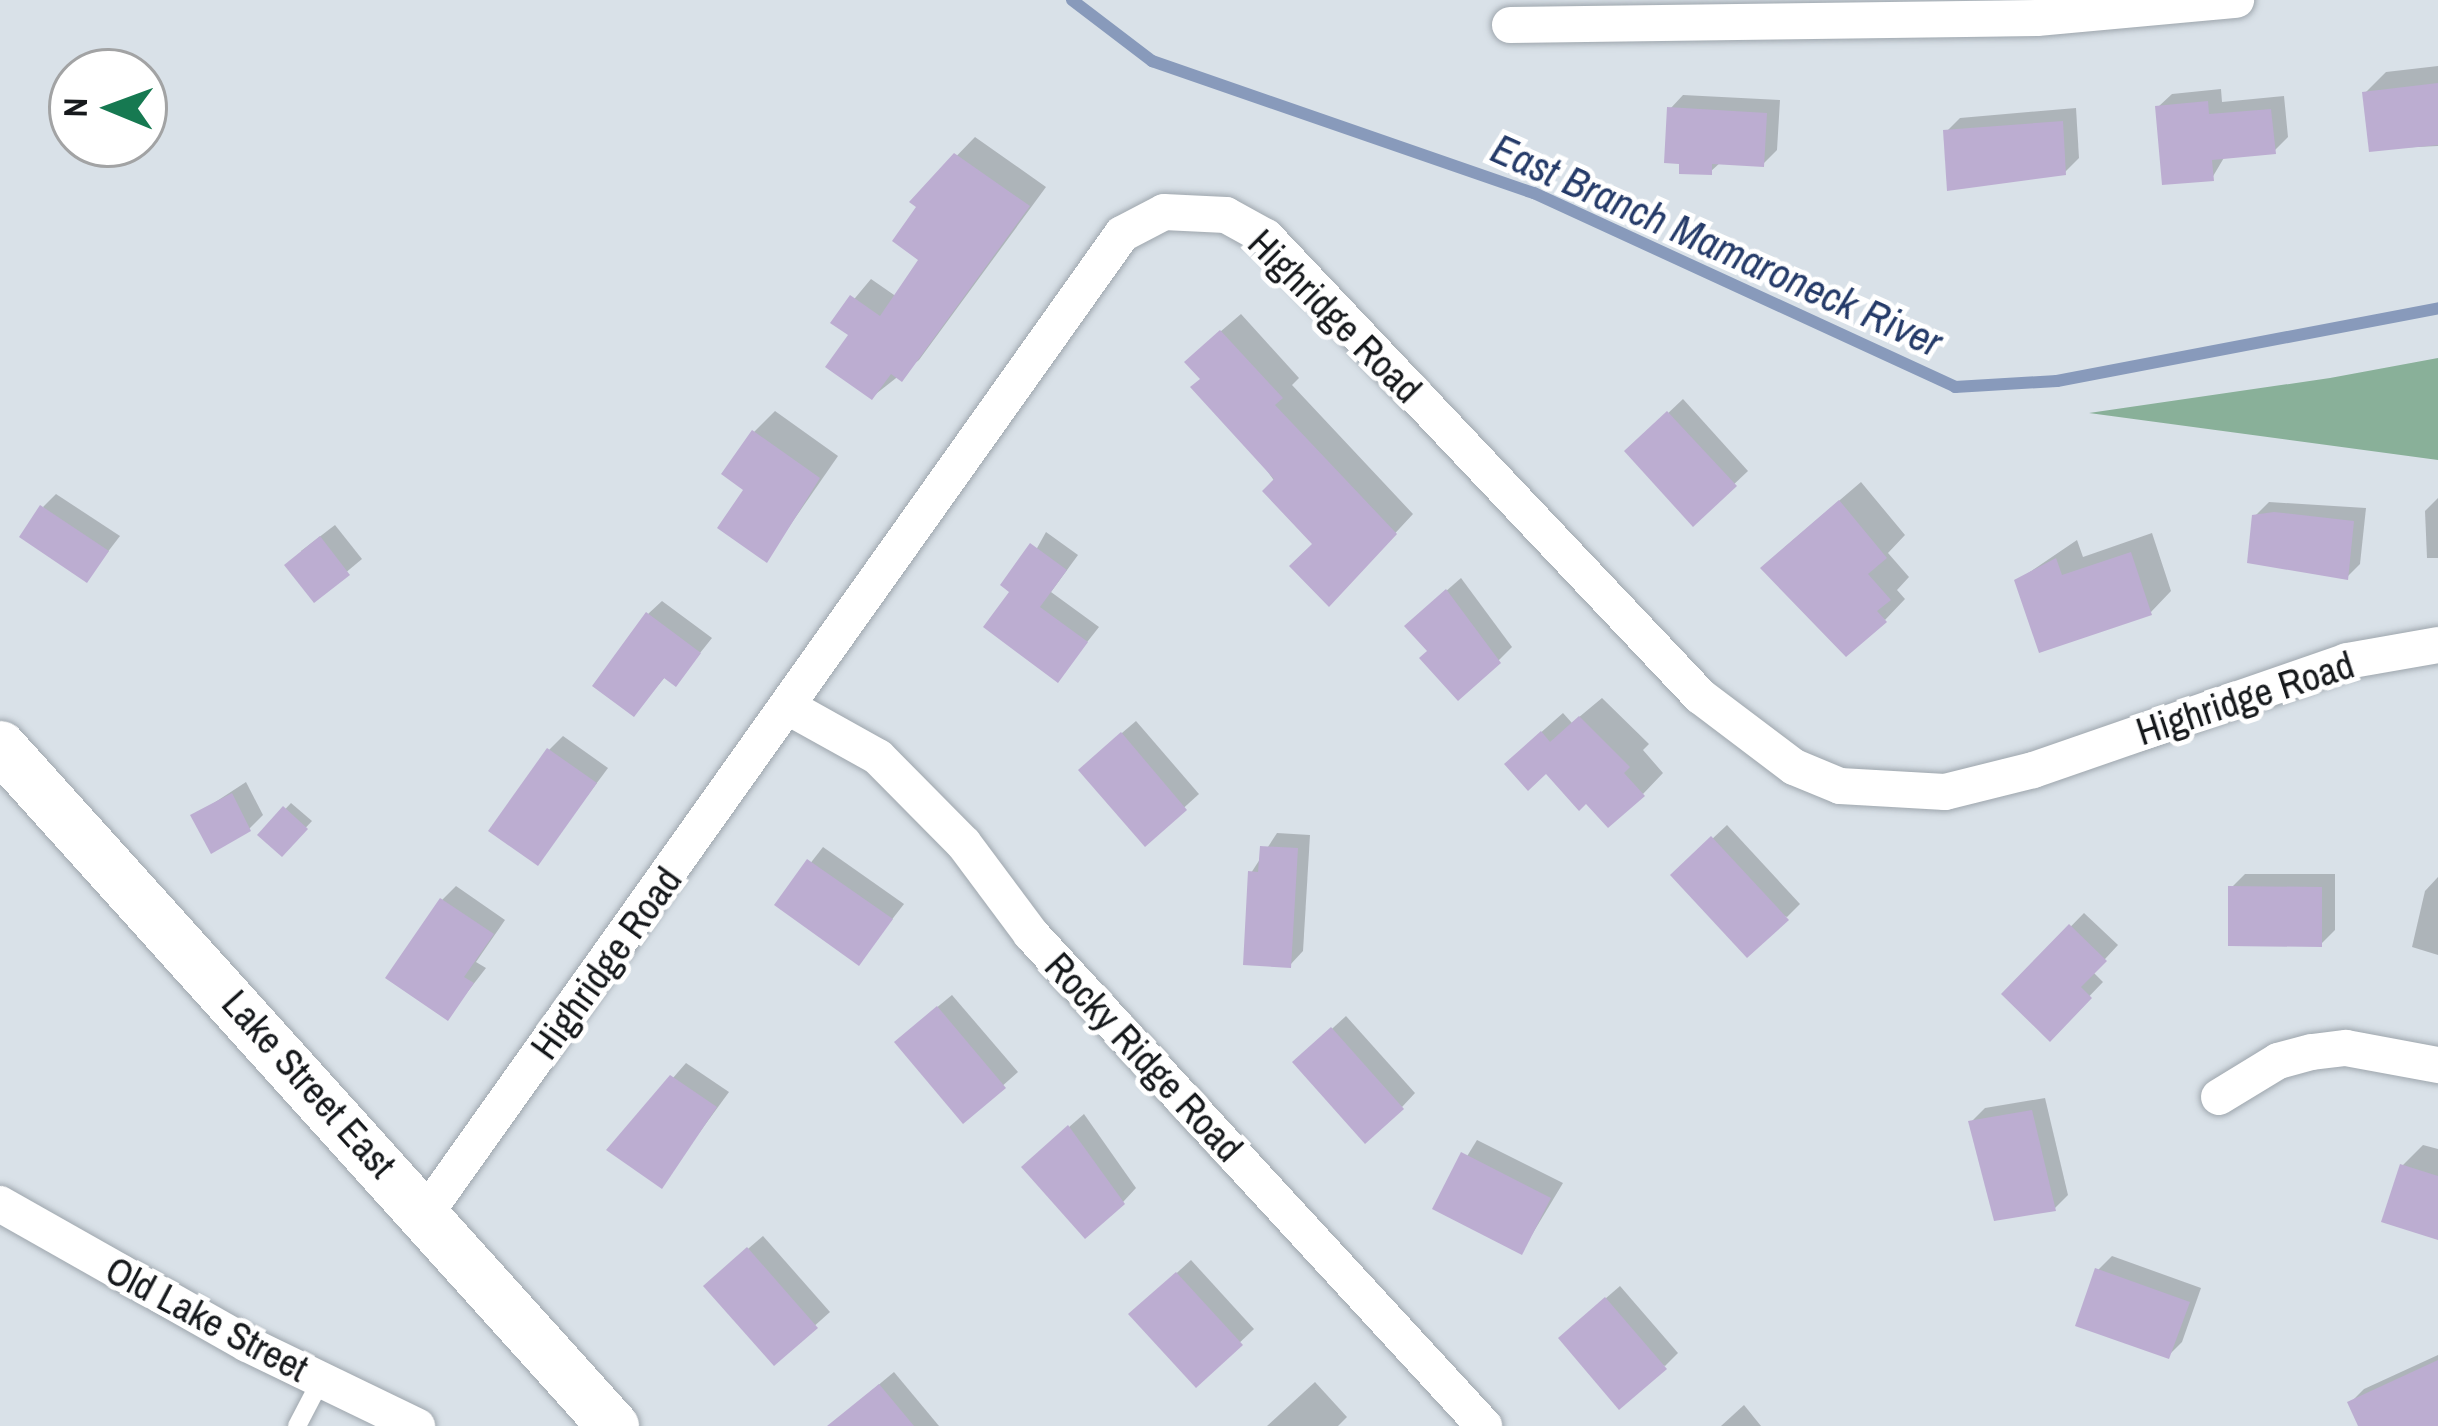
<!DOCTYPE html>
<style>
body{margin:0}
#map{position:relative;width:2438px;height:1426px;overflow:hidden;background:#d9e1e8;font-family:"Archivo Narrow",sans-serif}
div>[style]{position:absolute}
.forest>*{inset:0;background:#89b099}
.shadow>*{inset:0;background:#0003}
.stream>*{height:12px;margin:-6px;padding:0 6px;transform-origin:6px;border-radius:6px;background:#889abb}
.building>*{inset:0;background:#bcadd1}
.roads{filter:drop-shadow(0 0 3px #9ea6ad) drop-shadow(0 0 3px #9ea6ad)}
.lane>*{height:18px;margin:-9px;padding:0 9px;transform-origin:9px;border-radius:9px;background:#fff}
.street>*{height:36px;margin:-18px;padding:0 18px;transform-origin:18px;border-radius:18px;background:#fff}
.secondary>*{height:51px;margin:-25.5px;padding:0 25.5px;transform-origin:25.5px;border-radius:25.5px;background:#fff}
span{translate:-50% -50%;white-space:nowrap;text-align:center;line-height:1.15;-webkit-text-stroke:10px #fff;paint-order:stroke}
.street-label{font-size:39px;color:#16191c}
.water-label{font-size:42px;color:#253b69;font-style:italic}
.north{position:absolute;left:48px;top:48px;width:120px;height:120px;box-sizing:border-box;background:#fff;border:3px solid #a2a3a4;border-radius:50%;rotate:271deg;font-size:33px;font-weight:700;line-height:48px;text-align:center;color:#16191c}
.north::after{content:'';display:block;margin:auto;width:42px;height:54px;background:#167951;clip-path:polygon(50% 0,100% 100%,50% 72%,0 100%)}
</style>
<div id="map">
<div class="forest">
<div style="clip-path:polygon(2438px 358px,2438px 460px,2089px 413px,2330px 378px)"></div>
</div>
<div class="shadow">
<div style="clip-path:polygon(2438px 66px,2438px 146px,2372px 149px,2365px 93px,2386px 72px)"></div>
<div style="clip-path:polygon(2221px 89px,2222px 102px,2284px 96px,2288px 137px,2274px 151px,2225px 156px,2212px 178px,2158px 107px,2172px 94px)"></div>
<div style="clip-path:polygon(1683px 95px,1780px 100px,1777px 150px,1763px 164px,1721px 162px,1710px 172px,1670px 109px)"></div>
<div style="clip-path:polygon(2076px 108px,2079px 158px,2065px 172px,1947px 131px,1960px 118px)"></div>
<div style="clip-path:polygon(975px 137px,1046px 187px,919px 360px,872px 397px,852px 334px,835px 322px,871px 279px,897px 297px,923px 259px,920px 206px,913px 201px)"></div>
<div style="clip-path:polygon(1241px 314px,1299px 378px,1292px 385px,1413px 514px,1347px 585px,1203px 379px,1206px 344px)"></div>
<div style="clip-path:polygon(1683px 399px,1748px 471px,1694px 522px,1628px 451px)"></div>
<div style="clip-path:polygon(775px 411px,838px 456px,766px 560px,754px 432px)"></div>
<div style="clip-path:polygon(1861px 482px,1905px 535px,1888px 553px,1909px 577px,1897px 590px,1905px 599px,1885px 620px,1785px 547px)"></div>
<div style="clip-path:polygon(56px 494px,120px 536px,87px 579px,43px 507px)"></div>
<div style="clip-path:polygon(2438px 498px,2438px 558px,2427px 558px,2425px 511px)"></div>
<div style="clip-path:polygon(2269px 502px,2366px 508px,2360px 564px,2347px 577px,2255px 516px)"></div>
<div style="clip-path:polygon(335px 525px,362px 559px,314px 599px,301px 551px)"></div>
<div style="clip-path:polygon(1046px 532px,1078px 555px,1051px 592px,1099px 627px,1058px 679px,1013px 591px)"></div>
<div style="clip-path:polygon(2152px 533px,2171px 591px,2151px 612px,2018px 580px,2077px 540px,2083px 557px)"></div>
<div style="clip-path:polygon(1461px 578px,1512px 647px,1498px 661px,1430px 651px,1421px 613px)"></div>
<div style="clip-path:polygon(662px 601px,712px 638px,676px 683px,666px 676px,634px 713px,648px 614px)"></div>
<div style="clip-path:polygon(1602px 698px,1649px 744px,1643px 750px,1663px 773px,1643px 794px,1529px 743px,1563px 713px,1572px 723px)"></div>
<div style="clip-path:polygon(1136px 721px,1199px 794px,1145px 843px,1095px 756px)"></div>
<div style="clip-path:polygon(563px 736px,608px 768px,538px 862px,549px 750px)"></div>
<div style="clip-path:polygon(246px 782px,263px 815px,249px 829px,194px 816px)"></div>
<div style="clip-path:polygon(291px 803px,312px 821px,282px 853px,261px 835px)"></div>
<div style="clip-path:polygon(1727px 825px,1800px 904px,1787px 917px,1674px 875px)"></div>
<div style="clip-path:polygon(1277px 833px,1310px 835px,1303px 951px,1290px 965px,1251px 873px)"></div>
<div style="clip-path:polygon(823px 847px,904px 904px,859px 962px,778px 905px)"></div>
<div style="clip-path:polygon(2245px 874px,2335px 874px,2335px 930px,2321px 944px,2231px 888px)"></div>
<div style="clip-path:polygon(2438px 877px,2438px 955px,2412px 947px,2425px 891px)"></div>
<div style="clip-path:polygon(456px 886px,505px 920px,476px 962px,486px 968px,448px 1017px,442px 900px)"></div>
<div style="clip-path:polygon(2084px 913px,2118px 945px,2093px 972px,2103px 982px,2050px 1037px,2005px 994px)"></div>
<div style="clip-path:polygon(952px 995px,1018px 1072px,964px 1120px,912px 1028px)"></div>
<div style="clip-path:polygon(1346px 1016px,1415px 1093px,1402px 1107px,1310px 1049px)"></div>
<div style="clip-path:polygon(686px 1063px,729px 1092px,661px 1185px,611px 1149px)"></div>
<div style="clip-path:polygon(2045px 1098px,2068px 1195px,2055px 1208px,1971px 1122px,1985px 1108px)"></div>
<div style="clip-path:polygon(1084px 1114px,1136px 1188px,1123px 1202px,1038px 1154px)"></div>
<div style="clip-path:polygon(1477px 1140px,1563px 1183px,1522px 1251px,1436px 1207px)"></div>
<div style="clip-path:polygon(2423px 1145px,2438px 1149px,2438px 1236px,2402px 1166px)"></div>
<div style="clip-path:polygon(763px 1236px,830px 1312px,774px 1362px,721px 1272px)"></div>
<div style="clip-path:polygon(2112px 1256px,2201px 1288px,2182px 1342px,2168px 1356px,2098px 1270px)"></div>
<div style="clip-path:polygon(1191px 1260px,1254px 1329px,1196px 1384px,1146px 1301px)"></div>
<div style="clip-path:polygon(1620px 1286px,1678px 1353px,1665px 1366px,1575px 1325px)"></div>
<div style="clip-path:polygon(2438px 1355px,2438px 1423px,2361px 1426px,2350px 1403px,2364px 1389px)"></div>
<div style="clip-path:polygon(894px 1372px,939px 1426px,833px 1426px,846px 1412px)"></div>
<div style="clip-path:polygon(1315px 1382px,1347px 1417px,1338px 1426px,1267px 1426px)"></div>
<div style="clip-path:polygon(1744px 1405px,1761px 1426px,1721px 1426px)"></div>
</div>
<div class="stream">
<div style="left:1072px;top:0;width:101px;rotate:37.3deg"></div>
<div style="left:1152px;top:61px;width:404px;rotate:19.1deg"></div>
<div style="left:1534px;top:193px;width:464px;rotate:24.7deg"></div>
<div style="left:1955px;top:387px;width:102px;rotate:-3.4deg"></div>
<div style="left:2057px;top:381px;width:388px;rotate:-10.8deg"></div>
</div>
<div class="building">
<div style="clip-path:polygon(2438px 83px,2438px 145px,2369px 152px,2362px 92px)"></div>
<div style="clip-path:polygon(2208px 101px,2209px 114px,2271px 109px,2276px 154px,2212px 160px,2214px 181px,2162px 185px,2155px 106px)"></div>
<div style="clip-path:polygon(1667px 107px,1767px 113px,1764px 167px,1712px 164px,1712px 175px,1679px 174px,1679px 164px,1664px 163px)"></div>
<div style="clip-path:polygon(2063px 121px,2066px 175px,1947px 191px,1943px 130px)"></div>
<div style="clip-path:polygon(954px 153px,1030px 206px,902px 382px,891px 374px,872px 400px,825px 367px,848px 335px,830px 323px,850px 295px,880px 316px,918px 260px,892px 241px,916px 207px,909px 202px)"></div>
<div style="clip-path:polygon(1220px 330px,1283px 398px,1275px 405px,1397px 534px,1329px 607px,1289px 566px,1312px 544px,1262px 491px,1274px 479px,1190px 387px,1200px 379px,1184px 362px)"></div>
<div style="clip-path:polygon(1667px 411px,1737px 486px,1693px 527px,1624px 451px)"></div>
<div style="clip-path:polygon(752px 430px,820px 478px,767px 563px,717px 528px,743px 490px,721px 474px)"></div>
<div style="clip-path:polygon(1839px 500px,1887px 558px,1868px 574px,1891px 600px,1877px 611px,1887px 622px,1846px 657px,1760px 568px)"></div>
<div style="clip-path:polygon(40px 505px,109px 551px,87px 583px,19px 537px)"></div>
<div style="clip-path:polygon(2274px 512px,2354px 521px,2348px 580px,2247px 563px,2252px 515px)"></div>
<div style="clip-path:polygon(320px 536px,350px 575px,314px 603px,284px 565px)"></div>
<div style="clip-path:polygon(1030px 543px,1067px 570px,1040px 607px,1088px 642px,1058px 683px,983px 627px,1009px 592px,1000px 585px)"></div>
<div style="clip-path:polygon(2131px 552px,2152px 615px,2039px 653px,2014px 580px,2056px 558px,2062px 575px)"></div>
<div style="clip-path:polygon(1446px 589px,1501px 663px,1458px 701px,1419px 658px,1427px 651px,1404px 626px)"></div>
<div style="clip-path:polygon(646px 612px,701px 653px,676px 687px,664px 678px,634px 717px,592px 686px)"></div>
<div style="clip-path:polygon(1579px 716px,1630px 767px,1624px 773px,1645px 796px,1608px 828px,1586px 804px,1579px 811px,1546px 774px,1528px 791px,1504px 764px,1541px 731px,1550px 742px)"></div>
<div style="clip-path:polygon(1121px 732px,1187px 810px,1145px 847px,1078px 770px)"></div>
<div style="clip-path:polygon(547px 748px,597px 783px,538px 866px,488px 831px)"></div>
<div style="clip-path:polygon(232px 793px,251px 831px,211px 854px,190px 815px)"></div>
<div style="clip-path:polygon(283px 806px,308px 829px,282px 857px,257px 835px)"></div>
<div style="clip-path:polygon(1711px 836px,1789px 920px,1747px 958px,1670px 875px)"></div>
<div style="clip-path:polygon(1260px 846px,1298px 848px,1291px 968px,1243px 965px,1248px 871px,1258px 872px)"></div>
<div style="clip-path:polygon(807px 859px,893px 919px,859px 966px,774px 905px)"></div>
<div style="clip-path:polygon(2228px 886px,2322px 887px,2322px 947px,2228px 946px)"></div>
<div style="clip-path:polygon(440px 898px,494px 934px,464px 977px,474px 983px,448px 1021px,385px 978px)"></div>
<div style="clip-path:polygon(2069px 924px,2107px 961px,2081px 987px,2092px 998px,2050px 1042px,2001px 994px)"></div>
<div style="clip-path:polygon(937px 1006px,1006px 1088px,963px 1124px,894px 1042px)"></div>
<div style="clip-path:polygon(1331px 1027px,1404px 1109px,1365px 1144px,1292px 1062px)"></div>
<div style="clip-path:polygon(670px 1075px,717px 1107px,662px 1189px,606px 1150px)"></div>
<div style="clip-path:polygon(2032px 1110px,2056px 1211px,1994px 1221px,1968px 1121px)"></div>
<div style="clip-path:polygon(1068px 1125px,1125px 1204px,1085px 1239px,1021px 1167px)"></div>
<div style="clip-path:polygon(1461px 1152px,1551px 1198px,1522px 1255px,1432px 1209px)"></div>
<div style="clip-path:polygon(2400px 1164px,2438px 1176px,2438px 1240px,2381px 1222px)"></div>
<div style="clip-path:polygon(747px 1247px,818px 1328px,774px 1366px,703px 1286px)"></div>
<div style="clip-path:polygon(2095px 1268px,2190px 1302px,2169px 1359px,2075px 1326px)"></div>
<div style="clip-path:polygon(1176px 1272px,1243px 1345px,1196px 1388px,1128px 1314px)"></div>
<div style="clip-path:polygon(1605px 1297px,1667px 1369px,1619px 1410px,1558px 1338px)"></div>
<div style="clip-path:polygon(2438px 1360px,2438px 1426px,2358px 1426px,2347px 1402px)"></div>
<div style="clip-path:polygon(879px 1384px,914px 1426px,827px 1426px)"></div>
</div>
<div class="roads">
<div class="lane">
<div style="left:297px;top:1426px;width:52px;rotate:-62.4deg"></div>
</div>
<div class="street">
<div style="left:1510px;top:25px;width:527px;rotate:-0.76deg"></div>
<div style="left:2037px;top:18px;width:200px;rotate:-5.2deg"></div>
<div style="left:790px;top:708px;width:101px;rotate:29.1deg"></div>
<div style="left:878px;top:757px;width:122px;rotate:45.3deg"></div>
<div style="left:964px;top:844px;width:112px;rotate:53.3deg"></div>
<div style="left:1031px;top:934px;width:669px;rotate:47.36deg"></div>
<div style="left:2219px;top:1097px;width:69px;rotate:-31.4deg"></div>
<div style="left:2278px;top:1061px;width:35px;rotate:-15deg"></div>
<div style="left:2312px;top:1052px;width:34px;rotate:-7deg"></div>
<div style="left:2346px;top:1048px;width:94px;rotate:10.5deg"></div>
<div style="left:0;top:1204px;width:284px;rotate:29.5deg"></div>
<div style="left:247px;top:1344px;width:189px;rotate:25.8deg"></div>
<div style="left:426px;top:1213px;width:1201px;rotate:-54.59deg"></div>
<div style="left:1122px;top:234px;width:47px;rotate:-27.6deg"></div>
<div style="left:1164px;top:212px;width:62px;rotate:2.8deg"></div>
<div style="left:1226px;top:215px;width:46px;rotate:28.8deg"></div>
<div style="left:1266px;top:237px;width:632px;rotate:46.6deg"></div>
<div style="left:1700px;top:696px;width:118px;rotate:37.1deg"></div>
<div style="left:1794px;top:767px;width:50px;rotate:22.4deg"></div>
<div style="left:1840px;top:786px;width:105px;rotate:3.3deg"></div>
<div style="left:1945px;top:792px;width:91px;rotate:-14deg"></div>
<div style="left:2033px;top:770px;width:332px;rotate:-19.1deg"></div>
<div style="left:2347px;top:661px;width:92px;rotate:-10deg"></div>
</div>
<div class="secondary">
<div style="left:0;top:746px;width:916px;rotate:47.97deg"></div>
</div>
</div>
<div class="street-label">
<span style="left:1335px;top:316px;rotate:45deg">Highridge Road</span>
<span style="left:2245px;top:698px;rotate:-18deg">Highridge Road</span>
<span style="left:606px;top:963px;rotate:-54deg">Highridge Road</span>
<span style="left:1144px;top:1057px;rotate:47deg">Rocky Ridge Road</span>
<span style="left:309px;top:1084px;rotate:48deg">Lake Street East</span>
<span style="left:207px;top:1319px;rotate:28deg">Old Lake Street</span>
</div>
<div class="water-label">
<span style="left:1717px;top:245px;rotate:24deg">East Branch Mamaroneck River</span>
</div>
<div class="north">N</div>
</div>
